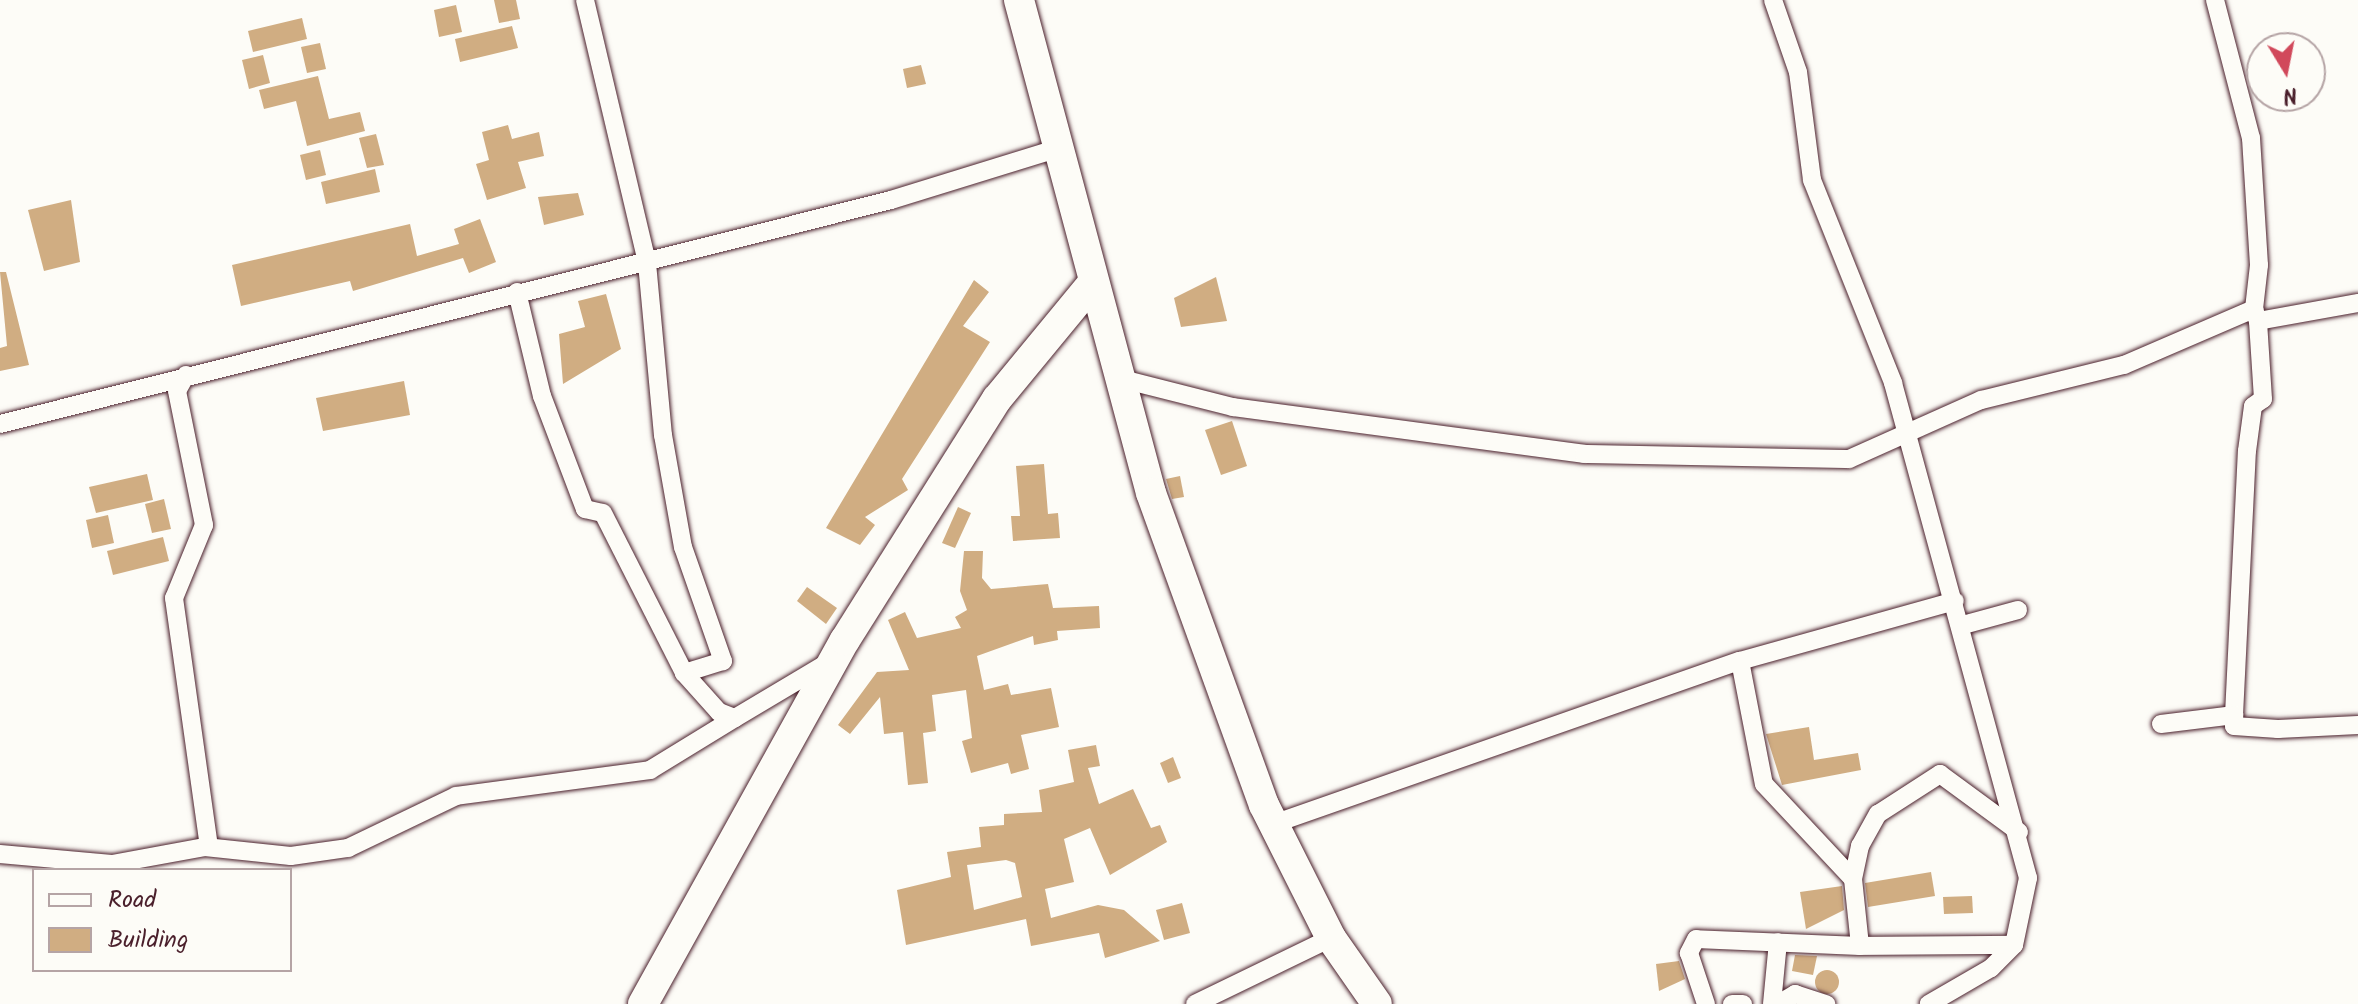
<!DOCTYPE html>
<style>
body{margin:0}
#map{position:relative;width:2358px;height:1004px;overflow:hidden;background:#fdfcf7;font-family:Kalam,sans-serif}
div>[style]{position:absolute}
.building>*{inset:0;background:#d0ad82}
.round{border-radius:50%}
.roads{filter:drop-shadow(0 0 2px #4a1f2b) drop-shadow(0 0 2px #4a1f2b)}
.minor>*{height:18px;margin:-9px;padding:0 9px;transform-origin:9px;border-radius:9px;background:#fdfcf7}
.primary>*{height:30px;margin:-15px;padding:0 15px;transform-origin:15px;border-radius:15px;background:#fdfcf7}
.trunk>*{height:30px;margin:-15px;padding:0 15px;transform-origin:15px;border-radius:15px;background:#fdfcf7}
span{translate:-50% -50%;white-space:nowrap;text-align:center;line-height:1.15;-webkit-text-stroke:8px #fdfcf7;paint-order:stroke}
.legend{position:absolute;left:32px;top:868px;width:260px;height:104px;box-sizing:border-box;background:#fdfcf7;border:2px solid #b5a4a5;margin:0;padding:10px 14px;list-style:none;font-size:24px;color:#4a1f2b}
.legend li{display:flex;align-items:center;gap:16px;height:40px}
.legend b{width:40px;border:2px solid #b5a4a5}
.north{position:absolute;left:2246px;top:32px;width:80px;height:80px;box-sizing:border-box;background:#fdfcf7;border:2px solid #b5a4a5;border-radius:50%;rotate:170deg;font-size:22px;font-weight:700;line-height:32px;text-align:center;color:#4a1f2b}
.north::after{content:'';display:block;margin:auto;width:28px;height:36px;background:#d1495b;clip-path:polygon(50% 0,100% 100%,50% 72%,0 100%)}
</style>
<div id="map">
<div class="building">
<div style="clip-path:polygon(494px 0,516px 0,520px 19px,499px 23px)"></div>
<div style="clip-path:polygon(456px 5px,462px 32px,439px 37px,434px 10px)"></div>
<div style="clip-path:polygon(302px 18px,307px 39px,253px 52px,248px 31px)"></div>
<div style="clip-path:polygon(512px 26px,518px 48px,460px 62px,455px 39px)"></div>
<div style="clip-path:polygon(320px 43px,326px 69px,307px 73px,301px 47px)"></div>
<div style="clip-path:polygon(263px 55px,270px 83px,249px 89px,242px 60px)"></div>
<div style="clip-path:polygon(921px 65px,926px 84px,907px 88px,903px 69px)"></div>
<div style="clip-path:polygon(318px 76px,329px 119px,360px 112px,365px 131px,307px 146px,296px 101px,264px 109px,259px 90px)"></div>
<div style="clip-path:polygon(508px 125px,512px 139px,539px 132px,544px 156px,518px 162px,526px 188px,487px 200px,476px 164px,489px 160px,482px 132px)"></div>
<div style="clip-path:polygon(376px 134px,384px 165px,367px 168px,359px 138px)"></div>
<div style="clip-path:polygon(320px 150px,326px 175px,306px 180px,300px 155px)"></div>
<div style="clip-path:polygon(375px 169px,380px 192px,326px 204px,321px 182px)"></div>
<div style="clip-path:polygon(578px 193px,584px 215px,544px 225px,538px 197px)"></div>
<div style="clip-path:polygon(71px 200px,80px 262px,44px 271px,28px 210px)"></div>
<div style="clip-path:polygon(480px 219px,496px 262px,469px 273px,463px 258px,353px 291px,350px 281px,241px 306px,232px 265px,410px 224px,417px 256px,459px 244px,454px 229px)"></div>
<div style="clip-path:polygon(0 272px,6px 272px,29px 365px,0 371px,0 348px,7px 346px)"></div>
<div style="clip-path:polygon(1216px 277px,1227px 321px,1181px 327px,1174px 298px)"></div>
<div style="clip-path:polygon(974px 280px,989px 292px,963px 326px,990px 342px,902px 479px,908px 490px,865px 517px,875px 525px,860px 545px,826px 528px)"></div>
<div style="clip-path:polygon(606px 294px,621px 349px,563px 384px,559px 334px,585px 327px,578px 301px)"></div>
<div style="clip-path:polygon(404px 381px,410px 415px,323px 431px,316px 398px)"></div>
<div style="clip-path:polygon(1232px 421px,1247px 466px,1221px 475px,1205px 430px)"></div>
<div style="clip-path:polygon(1044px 464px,1048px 514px,1058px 513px,1060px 538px,1013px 541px,1011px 516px,1020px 516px,1016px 466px)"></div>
<div style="clip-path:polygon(147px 474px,153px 500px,96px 513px,89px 487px)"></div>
<div style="clip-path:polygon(1180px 476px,1184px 497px,1172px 499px,1166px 479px)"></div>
<div style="clip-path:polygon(164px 499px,171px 529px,152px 533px,145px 504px)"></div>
<div style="clip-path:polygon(958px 507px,971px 513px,955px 548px,942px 543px)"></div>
<div style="clip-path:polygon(108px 515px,114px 543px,92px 548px,86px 520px)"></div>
<div style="clip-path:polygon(163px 537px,169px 561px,113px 575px,107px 551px)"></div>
<div style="clip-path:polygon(964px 551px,983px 551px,982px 578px,991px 589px,1048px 584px,1053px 608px,1099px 606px,1100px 628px,1057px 631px,1058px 640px,1034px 645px,1033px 636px,977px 656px,984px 690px,1008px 684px,1011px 695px,1051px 688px,1059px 727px,1021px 735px,1029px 769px,1011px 774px,1008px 763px,971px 773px,962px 741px,972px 738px,966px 690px,932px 695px,936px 731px,923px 733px,928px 783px,908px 785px,903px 732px,884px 734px,880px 697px,850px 734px,838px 725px,877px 672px,909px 670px,888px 620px,905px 612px,917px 638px,961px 628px,955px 617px,967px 610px,960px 591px)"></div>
<div style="clip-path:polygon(807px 587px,837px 608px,826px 624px,797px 601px)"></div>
<div style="clip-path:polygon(1809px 727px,1814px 760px,1858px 753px,1861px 770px,1782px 785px,1766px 734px)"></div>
<div style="clip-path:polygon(evenodd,1096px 745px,1100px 766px,1088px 768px,1099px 804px,1133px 789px,1151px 828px,1160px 825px,1167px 842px,1110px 875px,1090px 828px,1064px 839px,1074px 882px,1045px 889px,1051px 918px,1098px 905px,1124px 910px,1160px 941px,1105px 958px,1099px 933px,1031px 946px,1026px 919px,906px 945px,897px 890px,951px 877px,947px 852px,981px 847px,979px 827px,1004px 825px,1004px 814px,1042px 812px,1039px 790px,1074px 782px,1068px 750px,1096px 745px,1006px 860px,1015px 863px,1022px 897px,974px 910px,967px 865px,1006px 860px)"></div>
<div style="clip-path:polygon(1173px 757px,1181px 778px,1168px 783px,1160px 763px)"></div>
<div style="clip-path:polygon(1931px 872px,1935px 896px,1868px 907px,1865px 883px)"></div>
<div style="clip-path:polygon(1842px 886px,1844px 910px,1806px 929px,1800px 892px)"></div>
<div style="clip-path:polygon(1972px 896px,1973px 913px,1944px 914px,1943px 897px)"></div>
<div style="clip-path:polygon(1182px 903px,1190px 933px,1164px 940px,1156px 910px)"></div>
<div style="clip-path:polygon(1795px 955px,1817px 956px,1813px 975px,1792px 971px)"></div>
<div style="clip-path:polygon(1679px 961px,1685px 979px,1659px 991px,1656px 964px)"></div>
<div class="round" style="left:1815px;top:970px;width:24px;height:24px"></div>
</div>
<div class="roads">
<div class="minor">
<div style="left:585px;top:0;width:270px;rotate:76.7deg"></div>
<div style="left:647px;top:263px;width:173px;rotate:84.7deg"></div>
<div style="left:663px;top:435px;width:114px;rotate:79.9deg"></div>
<div style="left:683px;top:547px;width:121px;rotate:70.7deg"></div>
<div style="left:723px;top:661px;width:41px;rotate:162.9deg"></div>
<div style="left:684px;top:673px;width:52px;rotate:48.1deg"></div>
<div style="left:719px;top:712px;width:17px;rotate:21deg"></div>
<div style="left:735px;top:718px;width:104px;rotate:-30.8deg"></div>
<div style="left:1773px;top:0;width:76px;rotate:70.9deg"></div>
<div style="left:1798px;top:72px;width:109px;rotate:82.6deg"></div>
<div style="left:1812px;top:180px;width:219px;rotate:68.2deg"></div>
<div style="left:1893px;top:383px;width:513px;rotate:74.74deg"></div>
<div style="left:2028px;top:878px;width:68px;rotate:101.8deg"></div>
<div style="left:2014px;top:945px;width:33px;rotate:135deg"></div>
<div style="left:1991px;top:968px;width:72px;rotate:149.9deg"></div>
<div style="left:2215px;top:0;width:143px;rotate:75.4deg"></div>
<div style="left:2251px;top:138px;width:127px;rotate:86.4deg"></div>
<div style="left:2259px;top:265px;width:44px;rotate:96.5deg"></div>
<div style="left:517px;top:292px;width:107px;rotate:76.5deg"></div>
<div style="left:542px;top:396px;width:121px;rotate:69.2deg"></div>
<div style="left:585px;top:509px;width:18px;rotate:13deg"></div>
<div style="left:603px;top:513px;width:179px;rotate:63.1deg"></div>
<div style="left:186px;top:375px;width:18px;rotate:119deg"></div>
<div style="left:177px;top:391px;width:137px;rotate:78.6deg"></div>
<div style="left:204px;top:525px;width:79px;rotate:112.3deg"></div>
<div style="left:174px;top:598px;width:251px;rotate:82deg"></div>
<div style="left:1118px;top:378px;width:119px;rotate:14.2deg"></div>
<div style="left:1233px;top:407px;width:354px;rotate:7.6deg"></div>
<div style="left:1584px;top:454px;width:265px;rotate:1.1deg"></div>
<div style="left:1849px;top:459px;width:145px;rotate:-24.1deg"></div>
<div style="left:1981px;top:400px;width:147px;rotate:-13.8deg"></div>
<div style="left:2124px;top:365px;width:142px;rotate:-23.3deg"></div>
<div style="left:2254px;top:309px;width:13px;rotate:72deg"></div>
<div style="left:2258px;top:321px;width:102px;rotate:-10.2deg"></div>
<div style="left:0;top:424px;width:919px;rotate:-14.11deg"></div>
<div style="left:891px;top:200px;width:176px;rotate:-17.2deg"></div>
<div style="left:1963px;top:625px;width:57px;rotate:-15.3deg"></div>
<div style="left:1740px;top:661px;width:223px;rotate:-15.6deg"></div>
<div style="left:2234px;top:715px;width:264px;rotate:-87.2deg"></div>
<div style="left:2247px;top:451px;width:45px;rotate:-82.4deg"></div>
<div style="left:2253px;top:406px;width:12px;rotate:-35deg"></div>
<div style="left:2263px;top:399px;width:78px;rotate:-93.7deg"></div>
<div style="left:2161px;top:724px;width:74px;rotate:-7deg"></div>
<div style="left:2234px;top:715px;width:11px;rotate:90deg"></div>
<div style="left:2234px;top:726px;width:44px;rotate:3.9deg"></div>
<div style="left:2278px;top:729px;width:80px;rotate:-2.9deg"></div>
<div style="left:1279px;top:822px;width:488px;rotate:-19.3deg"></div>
<div style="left:1740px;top:661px;width:125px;rotate:79deg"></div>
<div style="left:1764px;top:784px;width:130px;rotate:46.9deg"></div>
<div style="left:1853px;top:879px;width:67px;rotate:84deg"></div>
<div style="left:1860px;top:946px;width:164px;rotate:-177.6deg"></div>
<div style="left:1696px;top:939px;width:16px;rotate:117deg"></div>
<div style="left:1689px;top:953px;width:54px;rotate:71.6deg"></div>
<div style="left:0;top:854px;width:112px;rotate:5.1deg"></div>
<div style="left:112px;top:864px;width:95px;rotate:-10.4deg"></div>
<div style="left:205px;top:847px;width:86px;rotate:6deg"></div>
<div style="left:291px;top:856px;width:58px;rotate:-8deg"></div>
<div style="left:348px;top:848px;width:120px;rotate:-25.7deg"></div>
<div style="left:456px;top:796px;width:196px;rotate:-7.6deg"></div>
<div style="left:650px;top:770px;width:100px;rotate:-31.5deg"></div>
<div style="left:1853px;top:879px;width:34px;rotate:-78deg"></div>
<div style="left:1860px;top:846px;width:37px;rotate:-61deg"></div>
<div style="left:1878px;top:814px;width:74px;rotate:-32.8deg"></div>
<div style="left:1940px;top:774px;width:98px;rotate:36.3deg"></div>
<div style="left:1860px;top:946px;width:154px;rotate:-0.4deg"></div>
<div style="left:1195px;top:1004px;width:151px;rotate:-25.9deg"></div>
<div style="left:1732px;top:1004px;width:11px"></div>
<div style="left:1772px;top:1004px;width:62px;rotate:-84.5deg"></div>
<div style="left:1778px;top:1004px;width:20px;rotate:-30deg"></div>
<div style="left:1795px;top:994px;width:33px;rotate:18deg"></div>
</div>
<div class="primary">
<div style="left:643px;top:1004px;width:416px;rotate:-61deg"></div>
<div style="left:845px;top:640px;width:285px;rotate:-57.8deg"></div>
<div style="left:997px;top:399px;width:148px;rotate:-50.5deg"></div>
</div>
<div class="trunk">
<div style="left:1019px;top:0;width:510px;rotate:75.01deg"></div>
<div style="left:1151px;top:493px;width:332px;rotate:70.1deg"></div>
<div style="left:1264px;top:805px;width:149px;rotate:63.3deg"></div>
<div style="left:1331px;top:938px;width:80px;rotate:55.1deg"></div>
</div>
</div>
<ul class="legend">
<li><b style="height:10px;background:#fdfcf7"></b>Road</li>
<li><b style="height:22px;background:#d0ad82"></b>Building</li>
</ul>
<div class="north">N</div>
</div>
